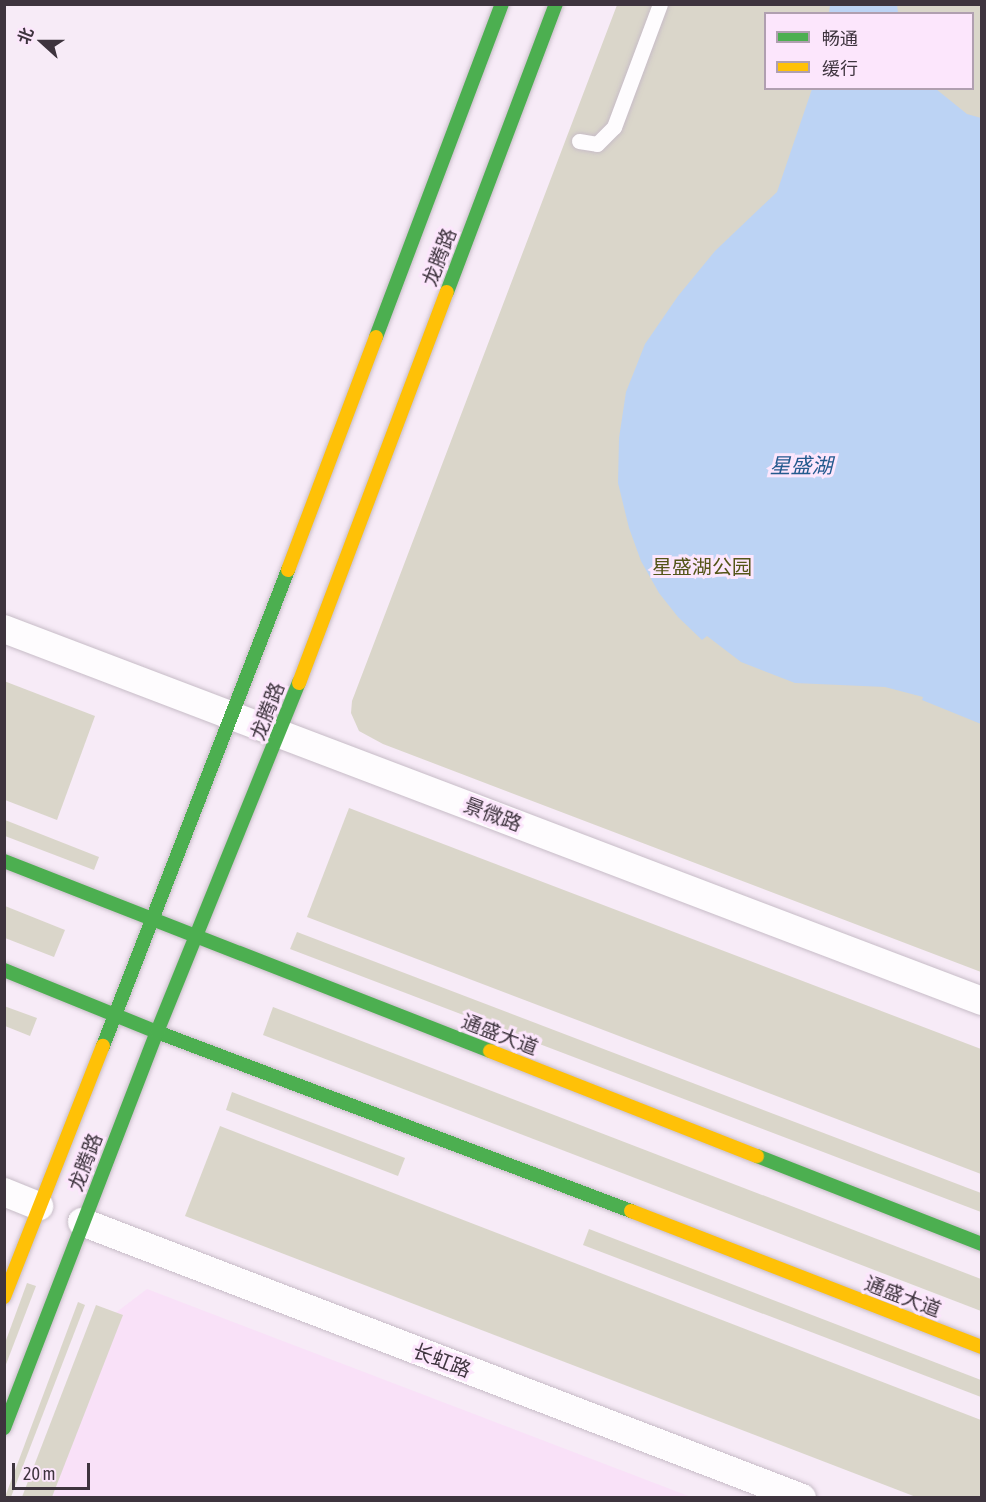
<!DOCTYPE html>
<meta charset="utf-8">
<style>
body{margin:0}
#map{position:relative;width:986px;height:1502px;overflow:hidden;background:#f7ebf7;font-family:"Asap Condensed","Noto Sans SC",sans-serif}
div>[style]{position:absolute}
.built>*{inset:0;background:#f9e1f8}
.green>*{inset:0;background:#dad6ca}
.water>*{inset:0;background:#bcd3f4}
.roads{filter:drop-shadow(0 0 2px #c7bcc7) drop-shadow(0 0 2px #c7bcc7)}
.lane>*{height:15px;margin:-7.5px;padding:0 7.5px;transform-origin:7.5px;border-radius:7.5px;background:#fefcfe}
.street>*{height:28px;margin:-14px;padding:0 14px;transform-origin:14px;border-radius:14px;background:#fefcfe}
.fast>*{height:14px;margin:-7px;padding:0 7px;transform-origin:7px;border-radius:7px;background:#4caf50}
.slow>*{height:14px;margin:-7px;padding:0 7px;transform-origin:7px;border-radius:7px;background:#ffc107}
span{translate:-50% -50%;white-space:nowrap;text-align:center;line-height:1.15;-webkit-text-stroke:6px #fce6fc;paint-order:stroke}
.street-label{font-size:20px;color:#3e343e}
.park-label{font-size:20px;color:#545518}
.water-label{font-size:21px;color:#245a8e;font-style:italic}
.frame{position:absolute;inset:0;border:6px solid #3e343e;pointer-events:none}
.legend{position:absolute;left:764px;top:12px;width:210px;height:78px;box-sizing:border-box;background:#fce6fc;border:2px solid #b09fb0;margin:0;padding:8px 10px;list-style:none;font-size:18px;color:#3e343e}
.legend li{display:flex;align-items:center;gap:12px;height:30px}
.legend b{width:30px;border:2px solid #b09fb0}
.north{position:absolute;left:12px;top:12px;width:60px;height:60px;-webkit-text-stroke:4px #fce6fc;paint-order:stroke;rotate:291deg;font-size:16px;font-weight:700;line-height:24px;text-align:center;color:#3e343e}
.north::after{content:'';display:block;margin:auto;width:21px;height:27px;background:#3e343e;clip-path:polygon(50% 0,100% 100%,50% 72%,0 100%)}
.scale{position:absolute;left:12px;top:1463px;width:78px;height:27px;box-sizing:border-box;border:3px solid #3e343e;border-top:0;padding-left:8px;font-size:18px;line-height:21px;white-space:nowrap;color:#3e343e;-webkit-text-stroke:4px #fce6fc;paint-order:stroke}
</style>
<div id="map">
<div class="built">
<div style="clip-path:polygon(147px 1289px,691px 1497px,42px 1498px,114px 1314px)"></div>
</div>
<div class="green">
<div style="clip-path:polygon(evenodd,617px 5px,981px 5px,981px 972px,383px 744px,359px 731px,351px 713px,352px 701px,617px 5px,766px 14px,972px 14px,972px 88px,766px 88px,766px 14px)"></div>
<div style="clip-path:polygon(4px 681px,95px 716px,57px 820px,5px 800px)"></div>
<div style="clip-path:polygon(349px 808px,981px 1049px,981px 1174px,307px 917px)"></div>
<div style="clip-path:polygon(5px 820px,99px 857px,94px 870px,5px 836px)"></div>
<div style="clip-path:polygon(5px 906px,65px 930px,54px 957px,5px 938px)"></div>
<div style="clip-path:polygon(297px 932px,981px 1193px,981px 1212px,290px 949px)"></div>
<div style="clip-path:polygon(4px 1006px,37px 1018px,30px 1036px,5px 1026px)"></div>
<div style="clip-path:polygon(273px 1007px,981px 1279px,981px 1311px,263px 1035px)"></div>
<div style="clip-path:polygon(232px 1092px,405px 1158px,398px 1176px,226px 1110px)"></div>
<div style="clip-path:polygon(220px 1126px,981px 1420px,981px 1497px,916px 1497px,185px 1216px)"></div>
<div style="clip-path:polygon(589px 1229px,981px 1380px,981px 1397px,583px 1245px)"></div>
<div style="clip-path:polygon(27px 1283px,36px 1286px,5px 1367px,5px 1343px)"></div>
<div style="clip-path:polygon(78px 1302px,85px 1305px,11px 1497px,5px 1497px)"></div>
<div style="clip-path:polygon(96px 1305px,123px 1315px,52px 1497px,22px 1497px)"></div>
</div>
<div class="water">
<div style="clip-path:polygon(830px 5px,897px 5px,898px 13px,829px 13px)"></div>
<div style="clip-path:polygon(812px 89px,936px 89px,967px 114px,981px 118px,981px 724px,922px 700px,923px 697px,885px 687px,795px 683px,741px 662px,707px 636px,702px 640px,678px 617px,659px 593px,641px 561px,629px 528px,618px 483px,619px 438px,626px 392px,645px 344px,678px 296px,715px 251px,777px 192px)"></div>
</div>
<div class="roads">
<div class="lane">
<div style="left:579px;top:141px;width:18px;rotate:9deg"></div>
<div style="left:597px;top:144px;width:24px;rotate:-45deg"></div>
<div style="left:614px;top:127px;width:131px;rotate:-69.5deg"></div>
</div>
<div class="street">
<div style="left:4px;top:629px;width:1046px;rotate:20.83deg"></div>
<div style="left:4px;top:1192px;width:38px;rotate:22deg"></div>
<div style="left:82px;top:1222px;width:771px;rotate:20.97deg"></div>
</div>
<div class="fast">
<div style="left:447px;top:292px;width:308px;rotate:-69.3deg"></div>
<div style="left:376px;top:337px;width:356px;rotate:-69.3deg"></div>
<div style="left:4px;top:861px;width:522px;rotate:21.35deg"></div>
<div style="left:4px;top:970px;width:165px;rotate:22.1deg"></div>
<div style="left:157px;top:1032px;width:507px;rotate:20.69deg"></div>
<div style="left:103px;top:1046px;width:511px;rotate:-68.76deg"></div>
<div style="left:757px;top:1156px;width:242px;rotate:21.4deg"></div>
<div style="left:4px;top:1428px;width:425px;rotate:-68.9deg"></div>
<div style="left:157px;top:1032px;width:377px;rotate:-67.9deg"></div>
</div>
<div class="slow">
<div style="left:288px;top:570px;width:249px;rotate:-69.3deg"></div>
<div style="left:299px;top:683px;width:418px;rotate:-69.3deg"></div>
<div style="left:490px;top:1051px;width:287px;rotate:21.5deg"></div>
<div style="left:631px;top:1211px;width:376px;rotate:21.2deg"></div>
<div style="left:4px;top:1297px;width:270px;rotate:-68.5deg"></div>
</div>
</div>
<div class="street-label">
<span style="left:439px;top:257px;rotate:-69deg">龙腾路</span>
<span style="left:267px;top:711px;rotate:-69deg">龙腾路</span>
<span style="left:493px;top:814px;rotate:21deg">景微路</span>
<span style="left:500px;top:1034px;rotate:21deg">通盛大道</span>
<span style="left:85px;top:1162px;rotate:-69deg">龙腾路</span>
<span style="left:903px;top:1296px;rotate:21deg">通盛大道</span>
<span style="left:442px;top:1360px;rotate:21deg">长虹路</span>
</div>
<div class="park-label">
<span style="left:702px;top:566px">星盛湖公园</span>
</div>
<div class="water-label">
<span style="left:801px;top:465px">星盛湖</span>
</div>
<div class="frame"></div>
<ul class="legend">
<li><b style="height:8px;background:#4caf50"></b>畅通</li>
<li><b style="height:8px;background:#ffc107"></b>缓行</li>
</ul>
<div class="north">北</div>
<div class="scale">20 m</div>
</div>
